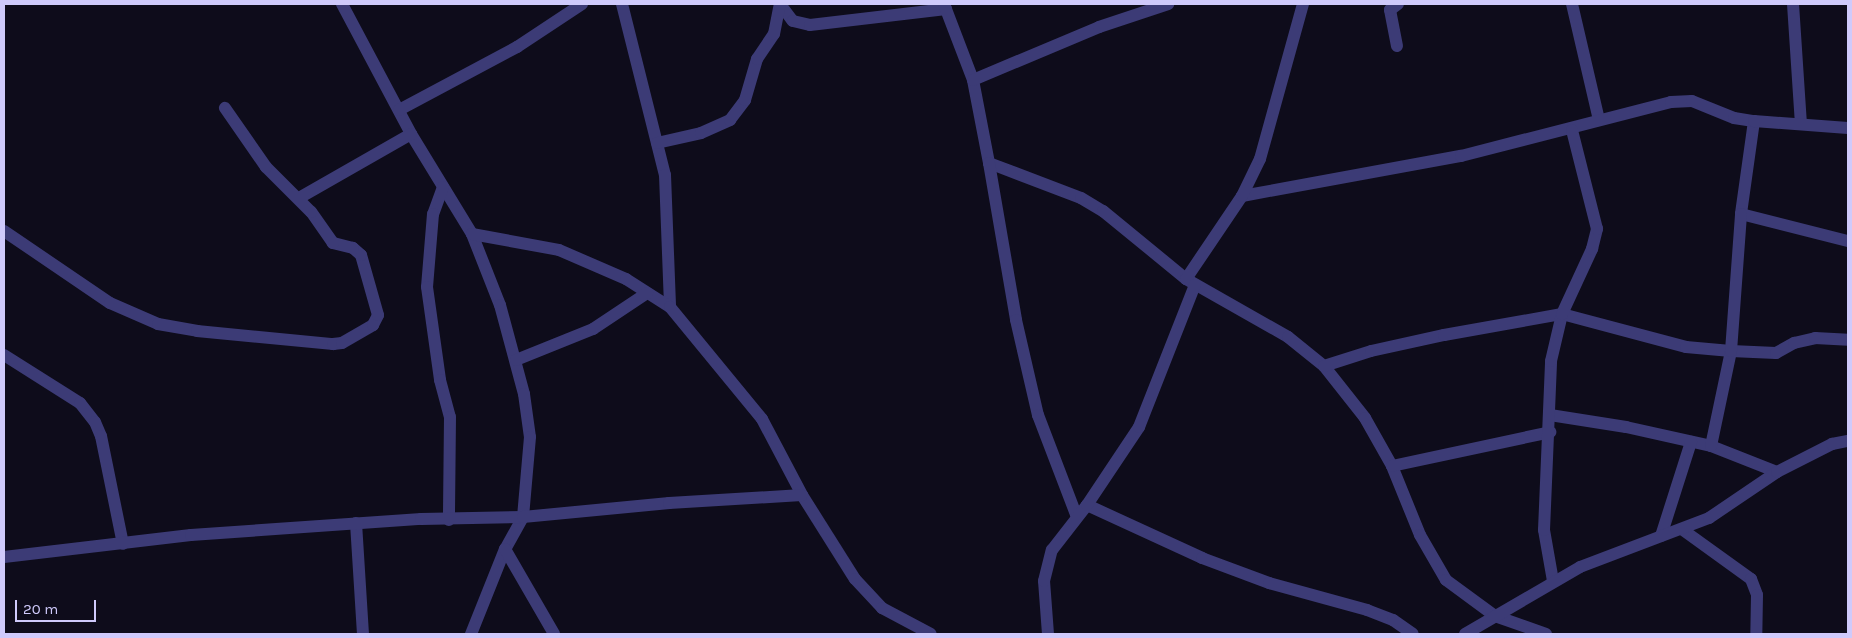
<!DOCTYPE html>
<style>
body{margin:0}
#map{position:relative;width:1852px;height:638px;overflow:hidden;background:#0e0c1b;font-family:Karla,sans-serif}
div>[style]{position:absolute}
.minor>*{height:12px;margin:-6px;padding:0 6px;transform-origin:6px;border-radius:6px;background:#3c3b76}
span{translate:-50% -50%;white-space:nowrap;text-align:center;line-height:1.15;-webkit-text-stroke:4px #0e0c1b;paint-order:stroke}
.frame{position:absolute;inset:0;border:5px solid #cfcafb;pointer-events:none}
.scale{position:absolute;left:15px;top:600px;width:81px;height:22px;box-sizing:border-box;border:2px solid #cfcafb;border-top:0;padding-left:6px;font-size:15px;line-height:18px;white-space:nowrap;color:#cfcafb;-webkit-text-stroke:4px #0e0c1b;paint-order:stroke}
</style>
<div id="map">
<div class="minor">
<div style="left:342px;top:4px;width:147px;rotate:62deg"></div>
<div style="left:411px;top:134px;width:117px;rotate:58.6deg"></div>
<div style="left:472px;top:234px;width:76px;rotate:68.5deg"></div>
<div style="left:500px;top:305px;width:92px;rotate:74.9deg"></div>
<div style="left:524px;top:394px;width:43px;rotate:82.1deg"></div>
<div style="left:530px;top:437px;width:80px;rotate:95deg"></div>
<div style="left:523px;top:517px;width:37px;rotate:119deg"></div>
<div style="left:505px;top:549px;width:92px;rotate:111.8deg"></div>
<div style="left:622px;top:4px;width:176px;rotate:75.9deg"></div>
<div style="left:665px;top:175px;width:132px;rotate:87.8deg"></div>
<div style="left:780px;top:4px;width:21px;rotate:53deg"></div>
<div style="left:793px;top:21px;width:17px;rotate:13deg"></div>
<div style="left:810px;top:25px;width:137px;rotate:-6.7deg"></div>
<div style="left:944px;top:4px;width:81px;rotate:69.1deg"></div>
<div style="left:973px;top:80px;width:85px;rotate:79.1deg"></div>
<div style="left:989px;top:163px;width:98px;rotate:20.8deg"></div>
<div style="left:1081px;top:198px;width:26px;rotate:31deg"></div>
<div style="left:1103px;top:211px;width:107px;rotate:39.3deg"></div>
<div style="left:1186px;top:279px;width:117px;rotate:29.6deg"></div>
<div style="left:1288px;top:337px;width:46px;rotate:38.9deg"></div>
<div style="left:1324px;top:366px;width:66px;rotate:51.7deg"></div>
<div style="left:1365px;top:418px;width:55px;rotate:60.6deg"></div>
<div style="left:1392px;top:466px;width:74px;rotate:67.9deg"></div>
<div style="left:1420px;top:535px;width:52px;rotate:60deg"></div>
<div style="left:1446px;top:580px;width:61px;rotate:36.3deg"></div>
<div style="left:1495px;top:616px;width:54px;rotate:19.4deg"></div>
<div style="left:1572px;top:4px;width:119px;rotate:76.9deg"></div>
<div style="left:1793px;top:4px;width:119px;rotate:86.2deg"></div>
<div style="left:1397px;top:46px;width:37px;rotate:-101deg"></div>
<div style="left:1390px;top:10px;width:10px;rotate:-37deg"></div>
<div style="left:973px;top:80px;width:137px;rotate:-22.8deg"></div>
<div style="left:1099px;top:27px;width:73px;rotate:-18.4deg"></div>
<div style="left:399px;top:110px;width:134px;rotate:-28.1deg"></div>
<div style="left:517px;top:47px;width:78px;rotate:-33.5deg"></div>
<div style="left:1754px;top:121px;width:94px;rotate:98deg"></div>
<div style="left:1741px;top:214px;width:110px;rotate:14.2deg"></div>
<div style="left:657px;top:143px;width:45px;rotate:-12.8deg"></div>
<div style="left:701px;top:133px;width:32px;rotate:-24deg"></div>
<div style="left:730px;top:120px;width:25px;rotate:-53deg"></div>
<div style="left:745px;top:100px;width:43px;rotate:-73.7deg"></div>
<div style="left:757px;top:59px;width:30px;rotate:-56deg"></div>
<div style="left:774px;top:34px;width:31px;rotate:-79deg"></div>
<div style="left:989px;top:163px;width:159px;rotate:80.2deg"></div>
<div style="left:1016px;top:320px;width:98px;rotate:77deg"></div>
<div style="left:1038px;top:415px;width:109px;rotate:69.1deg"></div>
<div style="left:443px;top:187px;width:29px;rotate:110deg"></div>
<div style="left:433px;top:214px;width:73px;rotate:94.7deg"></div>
<div style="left:427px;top:287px;width:94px;rotate:82deg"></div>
<div style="left:440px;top:380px;width:38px;rotate:75deg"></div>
<div style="left:450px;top:417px;width:103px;rotate:90.6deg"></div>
<div style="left:1242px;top:196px;width:223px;rotate:-10.4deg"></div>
<div style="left:1461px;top:156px;width:217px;rotate:-14.4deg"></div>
<div style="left:1671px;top:102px;width:21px;rotate:-3deg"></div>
<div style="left:1692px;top:101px;width:45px;rotate:22deg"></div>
<div style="left:1734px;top:118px;width:20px;rotate:9deg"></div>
<div style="left:1754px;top:121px;width:94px;rotate:4.3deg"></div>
<div style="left:299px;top:198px;width:129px;rotate:-29.7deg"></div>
<div style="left:4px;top:231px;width:128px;rotate:34.2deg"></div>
<div style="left:110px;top:303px;width:52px;rotate:23.6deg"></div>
<div style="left:158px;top:324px;width:40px;rotate:10deg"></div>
<div style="left:197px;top:331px;width:137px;rotate:5.5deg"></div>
<div style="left:333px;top:344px;width:9px;rotate:-6deg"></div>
<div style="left:342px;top:343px;width:36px;rotate:-30deg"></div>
<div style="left:373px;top:325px;width:11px;rotate:-63deg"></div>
<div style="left:378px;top:315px;width:62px;rotate:-105.8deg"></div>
<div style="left:361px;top:255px;width:11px;rotate:-139deg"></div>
<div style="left:353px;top:248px;width:21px;rotate:-166deg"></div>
<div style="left:333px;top:243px;width:38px;rotate:-125deg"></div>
<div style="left:311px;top:212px;width:64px;rotate:-135deg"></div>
<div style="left:266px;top:167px;width:72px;rotate:-124.8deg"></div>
<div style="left:472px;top:234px;width:88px;rotate:10.4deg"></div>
<div style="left:559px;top:250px;width:73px;rotate:23.4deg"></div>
<div style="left:626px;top:279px;width:52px;rotate:32.5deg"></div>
<div style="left:670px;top:307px;width:145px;rotate:50.6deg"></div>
<div style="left:762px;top:419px;width:86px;rotate:62.2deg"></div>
<div style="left:802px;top:495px;width:99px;rotate:57.8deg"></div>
<div style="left:855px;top:579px;width:40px;rotate:47deg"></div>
<div style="left:882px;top:608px;width:55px;rotate:28deg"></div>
<div style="left:1186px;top:279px;width:100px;rotate:-56deg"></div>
<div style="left:1242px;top:196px;width:41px;rotate:-64.1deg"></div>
<div style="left:1260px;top:159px;width:161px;rotate:-74.5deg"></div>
<div style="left:4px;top:355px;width:90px;rotate:32.3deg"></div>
<div style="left:80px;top:403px;width:24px;rotate:52deg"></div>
<div style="left:95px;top:422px;width:15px;rotate:67deg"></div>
<div style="left:101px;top:436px;width:110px;rotate:78.5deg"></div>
<div style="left:516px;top:360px;width:83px;rotate:-21.9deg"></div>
<div style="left:593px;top:329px;width:65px;rotate:-33.7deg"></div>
<div style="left:1324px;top:366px;width:49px;rotate:-17.7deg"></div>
<div style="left:1371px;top:351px;width:75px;rotate:-12.4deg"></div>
<div style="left:1444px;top:335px;width:120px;rotate:-10.1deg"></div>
<div style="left:1562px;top:314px;width:128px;rotate:14.9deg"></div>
<div style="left:1686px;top:347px;width:45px;rotate:5.1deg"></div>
<div style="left:1731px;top:351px;width:45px;rotate:2.5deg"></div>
<div style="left:1776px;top:353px;width:21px;rotate:-29deg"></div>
<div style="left:1794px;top:343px;width:22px;rotate:-13deg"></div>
<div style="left:1815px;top:338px;width:33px;rotate:3deg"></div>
<div style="left:1550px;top:415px;width:77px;rotate:9deg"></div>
<div style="left:1626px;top:427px;width:87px;rotate:12.6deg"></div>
<div style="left:1711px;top:446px;width:71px;rotate:21.5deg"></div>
<div style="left:1711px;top:446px;width:97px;rotate:-78.1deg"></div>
<div style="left:1731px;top:351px;width:137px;rotate:-85.8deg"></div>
<div style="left:1392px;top:466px;width:162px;rotate:-12.1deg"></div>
<div style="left:1087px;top:505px;width:127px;rotate:24.7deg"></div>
<div style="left:1202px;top:558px;width:72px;rotate:20.5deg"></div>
<div style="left:1269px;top:583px;width:102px;rotate:15.4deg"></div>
<div style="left:1367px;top:610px;width:28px;rotate:21deg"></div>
<div style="left:1393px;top:620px;width:24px;rotate:35deg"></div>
<div style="left:356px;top:523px;width:111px;rotate:86.4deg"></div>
<div style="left:1683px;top:530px;width:84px;rotate:35.8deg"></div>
<div style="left:1751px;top:579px;width:17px;rotate:69deg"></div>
<div style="left:1757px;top:595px;width:39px;rotate:91deg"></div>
<div style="left:1661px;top:536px;width:99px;rotate:-72.3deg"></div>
<div style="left:505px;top:549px;width:98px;rotate:60deg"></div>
<div style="left:4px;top:557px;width:188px;rotate:-6.7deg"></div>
<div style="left:191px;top:535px;width:231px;rotate:-4deg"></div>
<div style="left:421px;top:519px;width:102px;rotate:-1.1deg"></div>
<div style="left:523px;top:517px;width:147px;rotate:-5.5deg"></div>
<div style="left:669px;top:503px;width:133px;rotate:-3.4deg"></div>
<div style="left:1553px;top:581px;width:52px;rotate:-100deg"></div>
<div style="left:1544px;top:530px;width:169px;rotate:-87.6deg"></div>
<div style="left:1551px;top:361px;width:48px;rotate:-76.8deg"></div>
<div style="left:1562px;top:314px;width:72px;rotate:-65.2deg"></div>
<div style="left:1592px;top:249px;width:21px;rotate:-76deg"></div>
<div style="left:1597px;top:229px;width:102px;rotate:-104.2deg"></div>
<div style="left:1048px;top:634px;width:53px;rotate:-94.3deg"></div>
<div style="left:1044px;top:581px;width:32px;rotate:-76deg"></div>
<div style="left:1052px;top:550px;width:57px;rotate:-52.1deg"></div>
<div style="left:1087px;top:505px;width:94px;rotate:-56.3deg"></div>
<div style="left:1139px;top:427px;width:153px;rotate:-68.5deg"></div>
<div style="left:1465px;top:634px;width:133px;rotate:-30.2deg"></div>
<div style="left:1580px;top:567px;width:138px;rotate:-20.8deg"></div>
<div style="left:1709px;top:518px;width:82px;rotate:-34.1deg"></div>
<div style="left:1777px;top:472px;width:62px;rotate:-27deg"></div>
<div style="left:1832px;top:444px;width:16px;rotate:-11deg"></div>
</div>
<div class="frame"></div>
<div class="scale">20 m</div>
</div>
